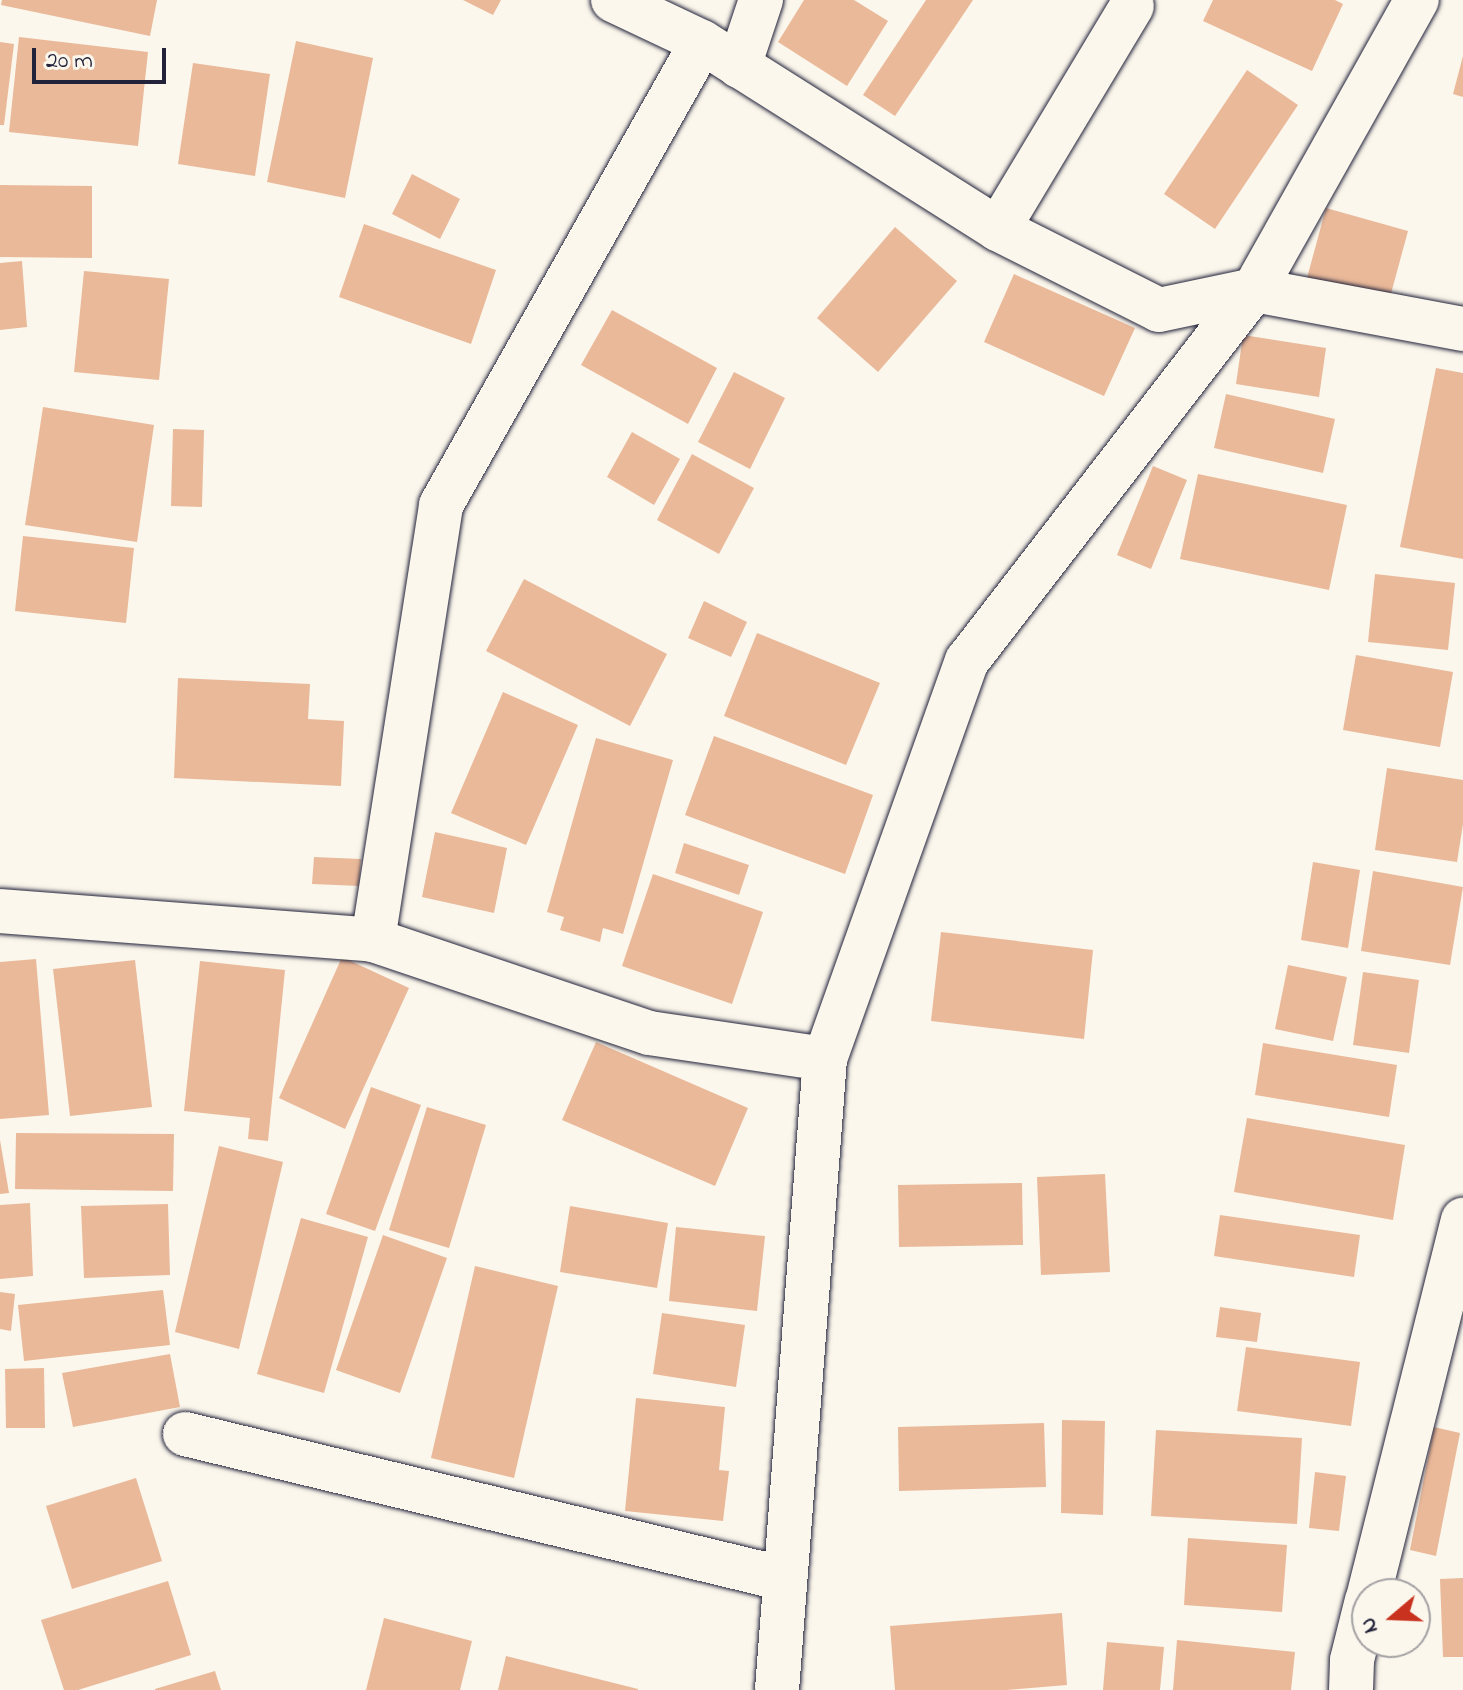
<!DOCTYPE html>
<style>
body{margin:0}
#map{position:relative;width:1463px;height:1690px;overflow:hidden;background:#fbf7ec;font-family:"Indie Flower",sans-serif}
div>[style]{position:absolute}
.building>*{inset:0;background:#eab99a}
.roads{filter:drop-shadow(0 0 2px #22223b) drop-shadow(0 0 2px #22223b)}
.street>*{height:44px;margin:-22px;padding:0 22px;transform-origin:22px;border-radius:22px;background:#fbf7ec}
span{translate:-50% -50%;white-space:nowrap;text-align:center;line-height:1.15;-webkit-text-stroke:6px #fbf7ec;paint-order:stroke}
.north{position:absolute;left:1351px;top:1578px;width:80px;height:80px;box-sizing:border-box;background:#fbf7ec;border:2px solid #a4a2a5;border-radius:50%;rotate:251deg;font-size:22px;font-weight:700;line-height:32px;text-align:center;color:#22223b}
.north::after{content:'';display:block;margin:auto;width:28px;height:36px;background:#c8321e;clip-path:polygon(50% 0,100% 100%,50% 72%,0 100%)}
.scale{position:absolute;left:32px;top:48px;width:134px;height:36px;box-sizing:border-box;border:4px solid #22223b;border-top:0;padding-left:10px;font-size:24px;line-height:28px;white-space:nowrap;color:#22223b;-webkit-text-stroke:6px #fbf7ec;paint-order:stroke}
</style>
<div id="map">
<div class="building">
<div style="clip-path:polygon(2px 0,157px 0,150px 36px,1px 5px)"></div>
<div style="clip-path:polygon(463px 0,501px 0,493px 15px)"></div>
<div style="clip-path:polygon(804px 0,854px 0,888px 21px,847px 86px,778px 42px)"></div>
<div style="clip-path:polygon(926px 0,973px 0,895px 116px,863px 95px)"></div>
<div style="clip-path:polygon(1213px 0,1335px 0,1343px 4px,1312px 71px,1203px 21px)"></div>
<div style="clip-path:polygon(19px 37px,148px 52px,138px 146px,9px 132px)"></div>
<div style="clip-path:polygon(296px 41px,373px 58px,345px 198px,267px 182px)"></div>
<div style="clip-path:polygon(0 42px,14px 44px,4px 125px,0 125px)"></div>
<div style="clip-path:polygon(1463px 56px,1463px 97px,1453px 94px)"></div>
<div style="clip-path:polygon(193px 63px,270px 74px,255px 176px,178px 164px)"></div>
<div style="clip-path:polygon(1247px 70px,1298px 105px,1215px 229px,1164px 194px)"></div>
<div style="clip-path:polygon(412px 174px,460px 199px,440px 239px,392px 214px)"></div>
<div style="clip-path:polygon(0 185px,92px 186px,92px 258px,0 257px)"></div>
<div style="clip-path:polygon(1326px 208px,1408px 231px,1386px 312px,1304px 289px)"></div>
<div style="clip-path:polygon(364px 224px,496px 270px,471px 344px,339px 297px)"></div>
<div style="clip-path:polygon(895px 227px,957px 281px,878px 372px,817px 318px)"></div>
<div style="clip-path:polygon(22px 261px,27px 327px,0 330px,0 263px)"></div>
<div style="clip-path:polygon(84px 271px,169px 279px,159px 380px,74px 372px)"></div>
<div style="clip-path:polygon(1014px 274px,1135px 328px,1104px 396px,984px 342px)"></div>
<div style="clip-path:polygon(612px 310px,717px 368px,688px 424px,581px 365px)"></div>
<div style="clip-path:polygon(1243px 335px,1326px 348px,1319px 397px,1236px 384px)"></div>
<div style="clip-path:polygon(1436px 368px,1463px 373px,1463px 559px,1400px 547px)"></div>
<div style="clip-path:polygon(734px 372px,785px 398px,750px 469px,698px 442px)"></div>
<div style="clip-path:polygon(1226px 394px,1335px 419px,1323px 473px,1214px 448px)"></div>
<div style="clip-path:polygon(43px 407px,154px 425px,137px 542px,25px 525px)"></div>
<div style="clip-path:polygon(173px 429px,204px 430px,202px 507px,171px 506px)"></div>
<div style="clip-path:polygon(632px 432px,680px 459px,654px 505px,607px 477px)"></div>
<div style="clip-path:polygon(692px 454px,754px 488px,719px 554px,657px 520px)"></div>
<div style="clip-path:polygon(1153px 466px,1187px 480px,1151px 569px,1117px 555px)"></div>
<div style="clip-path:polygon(1198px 474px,1347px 505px,1329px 590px,1180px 559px)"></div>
<div style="clip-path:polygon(23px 536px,134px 548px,126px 623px,15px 611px)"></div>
<div style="clip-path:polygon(1375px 574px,1455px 583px,1448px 650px,1368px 642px)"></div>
<div style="clip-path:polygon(524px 579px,667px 654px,630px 726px,486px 651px)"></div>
<div style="clip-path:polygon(704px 601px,747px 622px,731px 657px,688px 638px)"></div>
<div style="clip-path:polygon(757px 633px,880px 683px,846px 765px,724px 716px)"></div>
<div style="clip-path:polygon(1356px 655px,1453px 672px,1440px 747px,1343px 730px)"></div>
<div style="clip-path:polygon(178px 678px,310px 684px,308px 719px,344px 721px,341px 786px,174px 778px)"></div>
<div style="clip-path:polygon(503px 692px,578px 725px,526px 845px,451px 813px)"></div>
<div style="clip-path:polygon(714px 736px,873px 795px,845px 874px,685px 815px)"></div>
<div style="clip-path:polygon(596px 738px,673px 760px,623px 934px,603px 928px,600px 942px,560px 930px,564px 917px,547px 912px)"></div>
<div style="clip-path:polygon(1387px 768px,1463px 780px,1463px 824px,1457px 862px,1375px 850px)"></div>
<div style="clip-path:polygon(435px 832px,507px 848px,494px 913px,422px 897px)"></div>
<div style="clip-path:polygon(684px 843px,749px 865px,739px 895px,675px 873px)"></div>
<div style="clip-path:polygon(314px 857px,361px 859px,359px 886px,312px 884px)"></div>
<div style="clip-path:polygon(1313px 862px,1360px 870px,1348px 948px,1301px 940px)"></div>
<div style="clip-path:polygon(1373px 871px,1463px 887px,1450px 965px,1361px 951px)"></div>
<div style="clip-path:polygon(653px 874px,763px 912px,732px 1004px,622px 966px)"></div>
<div style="clip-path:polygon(941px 932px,1093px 950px,1084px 1039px,931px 1021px)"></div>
<div style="clip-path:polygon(342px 957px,409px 988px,345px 1129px,279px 1098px)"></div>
<div style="clip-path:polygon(36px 959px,49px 1115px,0 1119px,0 962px)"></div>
<div style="clip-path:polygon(135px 960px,152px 1107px,70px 1116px,53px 969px)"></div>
<div style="clip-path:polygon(200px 961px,285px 970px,268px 1141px,248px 1139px,250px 1118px,184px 1111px)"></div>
<div style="clip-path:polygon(1288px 965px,1347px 977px,1333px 1041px,1275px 1029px)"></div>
<div style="clip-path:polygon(1363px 972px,1419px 980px,1409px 1053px,1353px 1045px)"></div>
<div style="clip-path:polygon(596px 1042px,748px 1108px,715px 1186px,562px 1120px)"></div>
<div style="clip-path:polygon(1263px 1043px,1397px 1065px,1389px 1117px,1255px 1095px)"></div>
<div style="clip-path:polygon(371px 1087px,421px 1105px,375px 1231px,326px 1214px)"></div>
<div style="clip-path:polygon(427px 1107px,486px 1125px,449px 1248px,389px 1230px)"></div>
<div style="clip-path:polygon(1247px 1118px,1405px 1145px,1393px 1220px,1234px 1192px)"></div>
<div style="clip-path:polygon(16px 1133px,174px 1134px,173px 1191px,15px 1189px)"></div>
<div style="clip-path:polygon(0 1140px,9px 1193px,0 1194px)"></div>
<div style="clip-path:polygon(219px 1146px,283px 1162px,239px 1349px,175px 1332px)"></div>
<div style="clip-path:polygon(1105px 1174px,1110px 1272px,1041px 1275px,1037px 1177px)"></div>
<div style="clip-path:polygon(1022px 1183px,1023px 1245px,899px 1247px,898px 1185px)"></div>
<div style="clip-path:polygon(30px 1203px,33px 1276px,0 1279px,0 1205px)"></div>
<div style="clip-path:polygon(168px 1204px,170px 1275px,84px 1278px,81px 1206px)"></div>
<div style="clip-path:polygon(570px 1206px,668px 1223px,657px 1288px,560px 1272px)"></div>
<div style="clip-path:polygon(1220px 1215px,1360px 1235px,1354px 1277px,1214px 1256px)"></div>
<div style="clip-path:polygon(301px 1218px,368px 1237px,324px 1393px,257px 1374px)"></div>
<div style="clip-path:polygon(676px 1227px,765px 1236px,757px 1311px,669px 1301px)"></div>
<div style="clip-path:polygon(383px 1235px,447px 1258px,400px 1393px,336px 1370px)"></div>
<div style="clip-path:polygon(475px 1266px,558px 1286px,514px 1478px,431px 1458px)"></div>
<div style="clip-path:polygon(163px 1290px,170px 1345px,24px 1361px,18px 1305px)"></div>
<div style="clip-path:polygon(0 1292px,15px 1294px,11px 1331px,0 1329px)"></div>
<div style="clip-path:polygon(1220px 1307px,1261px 1313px,1257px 1342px,1216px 1337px)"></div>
<div style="clip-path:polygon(662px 1313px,745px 1325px,736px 1387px,653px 1374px)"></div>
<div style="clip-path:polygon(1246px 1347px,1360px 1362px,1351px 1426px,1237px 1411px)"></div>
<div style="clip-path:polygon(170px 1354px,180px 1407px,73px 1427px,62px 1373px)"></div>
<div style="clip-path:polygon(44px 1368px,45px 1428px,6px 1428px,5px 1369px)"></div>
<div style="clip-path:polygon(636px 1398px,725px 1407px,719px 1470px,729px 1471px,723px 1521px,625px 1511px)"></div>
<div style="clip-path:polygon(1062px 1420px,1105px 1421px,1103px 1515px,1061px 1513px)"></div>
<div style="clip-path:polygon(1044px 1423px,1046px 1487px,899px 1491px,898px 1427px)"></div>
<div style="clip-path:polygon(1434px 1427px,1460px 1433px,1436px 1556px,1410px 1550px)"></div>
<div style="clip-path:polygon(1156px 1430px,1302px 1438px,1297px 1524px,1151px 1516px)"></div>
<div style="clip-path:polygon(1315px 1472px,1346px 1476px,1339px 1531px,1309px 1528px)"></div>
<div style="clip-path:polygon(136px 1478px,162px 1561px,72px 1589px,46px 1506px)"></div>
<div style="clip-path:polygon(1188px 1538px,1287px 1545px,1282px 1612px,1184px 1605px)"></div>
<div style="clip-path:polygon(1463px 1578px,1463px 1657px,1443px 1657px,1440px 1579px)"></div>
<div style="clip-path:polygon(168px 1581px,191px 1655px,78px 1690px,64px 1690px,41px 1620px)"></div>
<div style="clip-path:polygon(1062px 1613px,1067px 1685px,1007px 1690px,895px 1690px,890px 1626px)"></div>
<div style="clip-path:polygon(384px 1618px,472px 1641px,460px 1690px,366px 1690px)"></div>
<div style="clip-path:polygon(1177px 1640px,1295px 1652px,1291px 1690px,1173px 1690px)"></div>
<div style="clip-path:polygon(1107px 1642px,1164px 1647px,1160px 1690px,1103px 1690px)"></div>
<div style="clip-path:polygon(506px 1656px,638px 1689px,638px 1690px,498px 1690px)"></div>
<div style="clip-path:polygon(215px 1671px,221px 1690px,155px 1690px,155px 1689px)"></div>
</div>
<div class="roads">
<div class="street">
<div style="left:613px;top:0;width:98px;rotate:25.3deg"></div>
<div style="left:702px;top:42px;width:350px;rotate:32.3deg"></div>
<div style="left:998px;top:229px;width:180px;rotate:26.7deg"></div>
<div style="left:1159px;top:310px;width:97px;rotate:-11.9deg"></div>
<div style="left:1254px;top:290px;width:213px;rotate:10.6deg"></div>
<div style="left:739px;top:66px;width:70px;rotate:-71.6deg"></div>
<div style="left:998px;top:229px;width:260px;rotate:-59deg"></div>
<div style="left:0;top:911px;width:374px;rotate:4.4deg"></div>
<div style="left:373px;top:940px;width:291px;rotate:18.6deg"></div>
<div style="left:649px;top:1033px;width:178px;rotate:8.4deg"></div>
<div style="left:373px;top:940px;width:440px;rotate:-81.1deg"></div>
<div style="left:441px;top:505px;width:531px;rotate:-60.59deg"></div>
<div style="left:185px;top:1434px;width:617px;rotate:13.59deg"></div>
<div style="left:1369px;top:1594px;width:386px;rotate:-75.9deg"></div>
<div style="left:777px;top:1690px;width:633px;rotate:-85.65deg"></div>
<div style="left:825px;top:1059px;width:423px;rotate:-70.4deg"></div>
<div style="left:967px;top:661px;width:469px;rotate:-52.3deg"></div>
<div style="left:1254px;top:290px;width:333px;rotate:-60.7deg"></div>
<div style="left:1351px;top:1690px;width:30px;rotate:-88deg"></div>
<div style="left:1352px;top:1660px;width:62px;rotate:-76deg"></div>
</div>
</div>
<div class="north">N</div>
<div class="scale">20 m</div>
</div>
